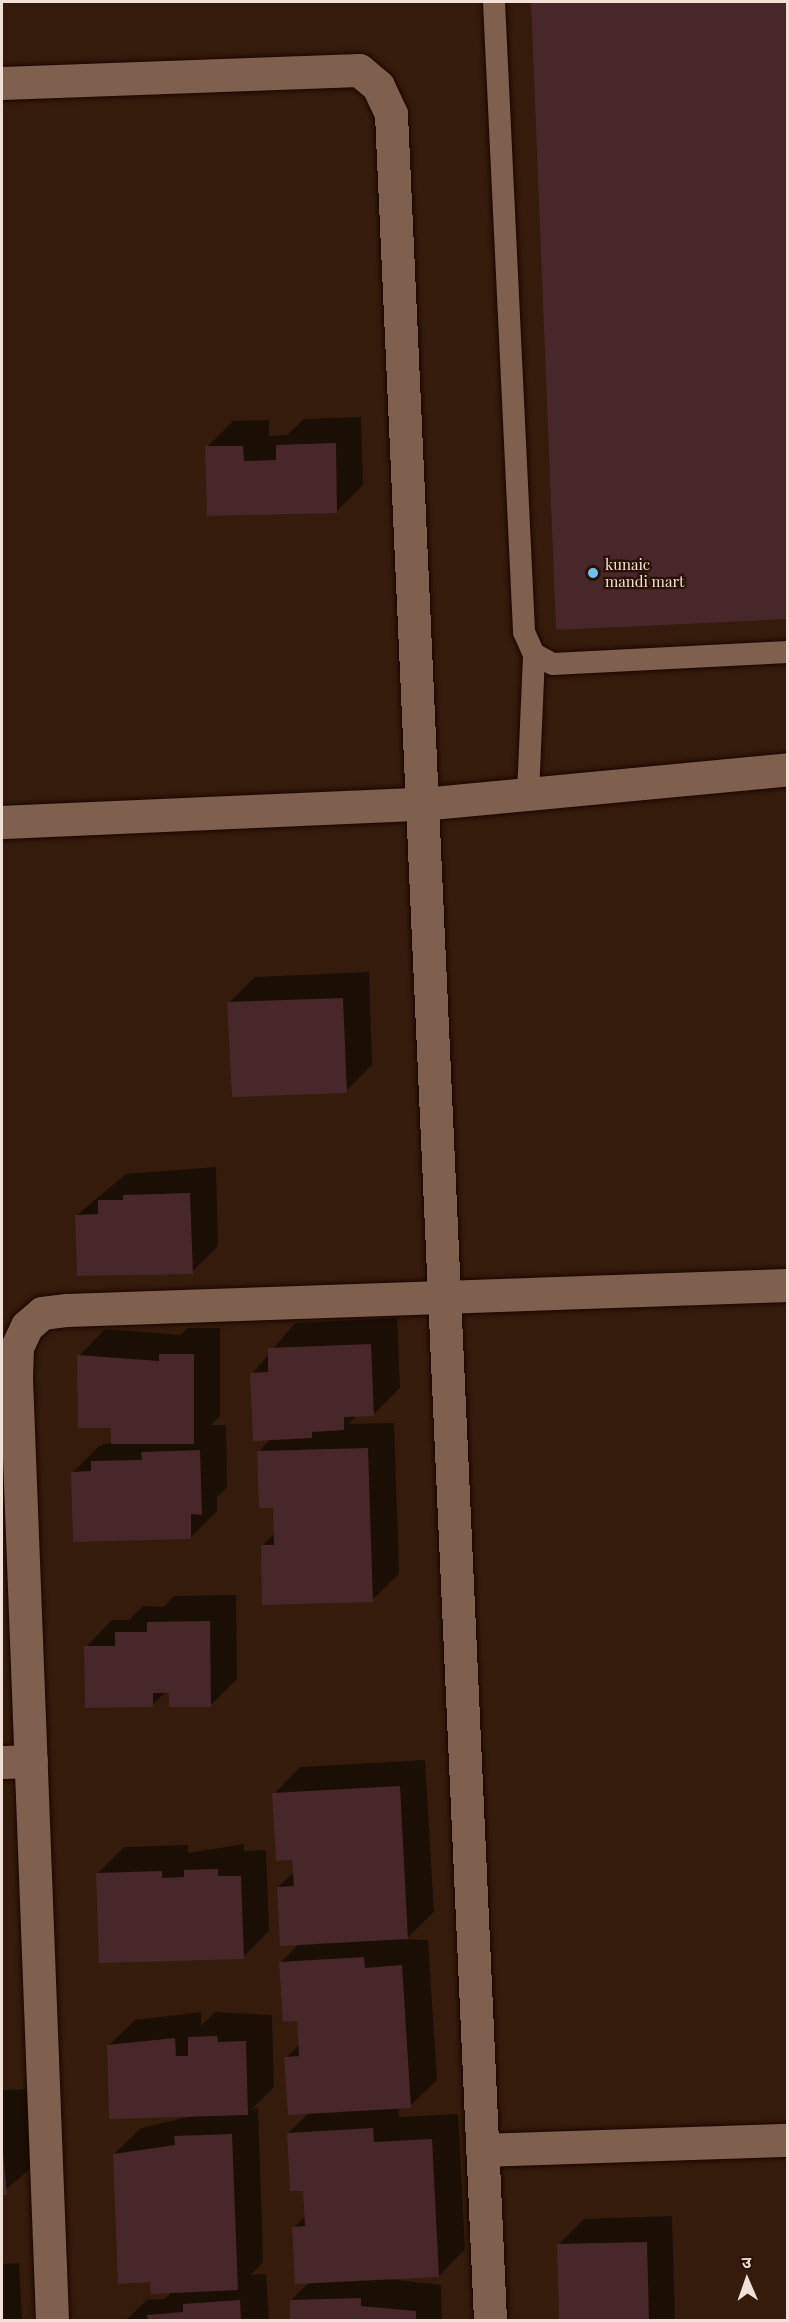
<!DOCTYPE html>
<meta charset="utf-8">
<style>
body{margin:0}
#map{position:relative;width:789px;height:2322px;overflow:hidden;background:#341b0b;font-family:"Playfair Display","Noto Sans Devanagari",serif}
div>[style]{position:absolute}
.shadow>*{inset:0;background:#0007}
.building>*{inset:0;background:#472729}
.roads{filter:drop-shadow(0 0 2px #1b0500) drop-shadow(0 0 2px #1b0500)}
.lane>*{height:22px;margin:-11px;padding:0 11px;transform-origin:11px;border-radius:11px;background:#7f604e}
.street>*{height:33px;margin:-16.5px;padding:0 16.5px;transform-origin:16.5px;border-radius:16.5px;background:#7f604e}
.dots>*{width:16px;height:16px;translate:-50% -50%;box-sizing:border-box;border:3px solid #2a1103;border-radius:50%}
span{translate:-50% -50%;white-space:nowrap;text-align:center;line-height:1.15;-webkit-text-stroke:4.5px #2a1103;paint-order:stroke}
.poi-label{font-size:15px;color:#f2e0d6}
.left{translate:0 -50%;text-align:left}
.frame{position:absolute;inset:0;border:3px solid #f2e0d6;pointer-events:none}
.north{position:absolute;left:717px;top:2250px;width:60px;height:60px;-webkit-text-stroke:4px #2a1103;paint-order:stroke;rotate:358deg;font-size:16px;font-weight:700;line-height:24px;text-align:center;color:#f2e0d6}
.north::after{content:'';display:block;margin:auto;width:21px;height:27px;background:#f2e0d6;clip-path:polygon(50% 0,100% 100%,50% 72%,0 100%)}
</style>
<div id="map">
<div class="shadow">
<div style="clip-path:polygon(532px 2px,788px 2px,788px 618px,557px 628px)"></div>
<div style="clip-path:polygon(361px 417px,363px 485px,337px 511px,207px 447px,233px 421px,269px 420px,269px 436px,287px 435px,304px 419px)"></div>
<div style="clip-path:polygon(369px 972px,372px 1065px,346px 1091px,229px 1003px,255px 977px)"></div>
<div style="clip-path:polygon(216px 1167px,218px 1246px,192px 1272px,76px 1216px,126px 1174px)"></div>
<div style="clip-path:polygon(397px 1318px,400px 1388px,373px 1415px,357px 1415px,349px 1424px,394px 1423px,399px 1574px,372px 1600px,262px 1546px,275px 1533px,274px 1506px,259px 1451px,272px 1438px,252px 1374px,295px 1323px)"></div>
<div style="clip-path:polygon(187px 1328px,220px 1328px,220px 1416px,211px 1425px,226px 1425px,227px 1487px,217px 1497px,217px 1511px,191px 1537px,73px 1472px,99px 1446px,112px 1442px,112px 1426px,79px 1356px,105px 1329px,181px 1335px)"></div>
<div style="clip-path:polygon(236px 1595px,237px 1679px,211px 1705px,167px 1691px,152px 1705px,86px 1647px,112px 1620px,129px 1620px,143px 1606px,164px 1607px,174px 1596px)"></div>
<div style="clip-path:polygon(425px 1760px,434px 1912px,407px 1938px,391px 1939px,428px 1940px,437px 2080px,410px 2106px,399px 2107px,399px 2117px,458px 2114px,465px 2249px,439px 2276px,382px 2278px,441px 2285px,442px 2320px,292px 2320px,291px 2300px,310px 2282px,294px 2228px,306px 2215px,305px 2189px,288px 2133px,310px 2112px,286px 2058px,300px 2044px,298px 2019px,280px 1963px,300px 1943px,278px 1887px,295px 1871px,274px 1794px,300px 1767px)"></div>
<div style="clip-path:polygon(244px 1844px,244px 1851px,266px 1850px,269px 1931px,243px 1957px,98px 1873px,124px 1847px,188px 1845px,188px 1853px)"></div>
<div style="clip-path:polygon(201px 2012px,201px 2026px,215px 2012px,272px 2015px,274px 2087px,252px 2109px,258px 2108px,263px 2262px,251px 2275px,266px 2274px,269px 2320px,126px 2320px,147px 2300px,165px 2299px,173px 2291px,152px 2280px,114px 2154px,141px 2128px,197px 2115px,108px 2046px,135px 2020px)"></div>
<div style="clip-path:polygon(27px 2089px,32px 2167px,2px 2193px,2px 2090px)"></div>
<div style="clip-path:polygon(672px 2216px,675px 2320px,560px 2320px,558px 2245px,584px 2219px)"></div>
<div style="clip-path:polygon(19px 2263px,22px 2320px,2px 2320px,2px 2264px)"></div>
</div>
<div class="building">
<div style="clip-path:polygon(531px 2px,788px 2px,788px 619px,556px 630px)"></div>
<div style="clip-path:polygon(336px 443px,337px 513px,207px 516px,205px 446px,243px 446px,244px 461px,276px 460px,276px 445px)"></div>
<div style="clip-path:polygon(343px 998px,347px 1093px,232px 1097px,227px 1002px)"></div>
<div style="clip-path:polygon(190px 1193px,193px 1274px,77px 1276px,75px 1215px,98px 1214px,98px 1200px,123px 1200px,123px 1195px)"></div>
<div style="clip-path:polygon(371px 1344px,374px 1416px,344px 1417px,344px 1430px,312px 1432px,312px 1438px,253px 1441px,250px 1373px,268px 1372px,268px 1348px)"></div>
<div style="clip-path:polygon(159px 1354px,194px 1354px,194px 1444px,111px 1444px,111px 1428px,78px 1428px,77px 1355px,159px 1361px)"></div>
<div style="clip-path:polygon(368px 1448px,373px 1602px,262px 1605px,261px 1545px,274px 1545px,273px 1508px,259px 1508px,257px 1451px)"></div>
<div style="clip-path:polygon(200px 1450px,202px 1515px,191px 1514px,191px 1539px,73px 1542px,71px 1472px,91px 1471px,91px 1461px,142px 1460px,141px 1452px)"></div>
<div style="clip-path:polygon(210px 1621px,211px 1707px,169px 1707px,169px 1693px,153px 1693px,153px 1707px,85px 1708px,84px 1646px,115px 1646px,115px 1632px,147px 1632px,147px 1622px)"></div>
<div style="clip-path:polygon(400px 1786px,408px 1939px,280px 1946px,277px 1887px,294px 1886px,292px 1860px,276px 1861px,272px 1793px)"></div>
<div style="clip-path:polygon(218px 1869px,218px 1876px,241px 1876px,244px 1959px,99px 1963px,96px 1873px,162px 1871px,162px 1878px,184px 1877px,184px 1870px)"></div>
<div style="clip-path:polygon(364px 1957px,365px 1968px,402px 1965px,411px 2108px,288px 2115px,284px 2057px,299px 2056px,297px 2021px,283px 2022px,279px 1962px)"></div>
<div style="clip-path:polygon(217px 2036px,218px 2042px,246px 2041px,248px 2115px,109px 2119px,107px 2045px,175px 2038px,176px 2056px,188px 2056px,188px 2037px)"></div>
<div style="clip-path:polygon(373px 2128px,374px 2142px,432px 2139px,439px 2277px,295px 2284px,292px 2227px,305px 2226px,303px 2191px,290px 2191px,287px 2133px)"></div>
<div style="clip-path:polygon(232px 2134px,238px 2290px,151px 2294px,150px 2282px,118px 2284px,113px 2154px,175px 2145px,174px 2136px)"></div>
<div style="clip-path:polygon(2px 2140px,7px 2195px,2px 2195px)"></div>
<div style="clip-path:polygon(647px 2242px,649px 2320px,559px 2320px,557px 2244px)"></div>
<div style="clip-path:polygon(361px 2298px,361px 2306px,416px 2311px,416px 2320px,290px 2320px,290px 2300px)"></div>
<div style="clip-path:polygon(240px 2300px,241px 2320px,148px 2320px,147px 2315px,183px 2312px,183px 2304px)"></div>
</div>
<div class="roads">
<div class="lane">
<div style="left:494px;top:2px;width:631px;rotate:87.27deg"></div>
<div style="left:524px;top:632px;width:24px;rotate:66deg"></div>
<div style="left:534px;top:654px;width:21px;rotate:28deg"></div>
<div style="left:553px;top:664px;width:235px;rotate:-2.9deg"></div>
<div style="left:528px;top:794px;width:140px;rotate:-87.5deg"></div>
</div>
<div class="street">
<div style="left:2px;top:83px;width:357px;rotate:-2.1deg"></div>
<div style="left:359px;top:70px;width:25px;rotate:40deg"></div>
<div style="left:378px;top:86px;width:31px;rotate:65deg"></div>
<div style="left:391px;top:114px;width:2208px;rotate:87.43deg"></div>
<div style="left:2px;top:822px;width:419px;rotate:-2.5deg"></div>
<div style="left:421px;top:804px;width:369px;rotate:-5.4deg"></div>
<div style="left:2px;top:1762px;width:29px;rotate:-2deg"></div>
<div style="left:482px;top:2150px;width:306px;rotate:-1.9deg"></div>
<div style="left:52px;top:2320px;width:944px;rotate:-92.19deg"></div>
<div style="left:16px;top:1377px;width:30px;rotate:-88deg"></div>
<div style="left:17px;top:1347px;width:23px;rotate:-65deg"></div>
<div style="left:27px;top:1326px;width:20px;rotate:-41deg"></div>
<div style="left:42px;top:1313px;width:25px;rotate:-7deg"></div>
<div style="left:67px;top:1310px;width:721px;rotate:-1.99deg"></div>
</div>
</div>
<div class="dots">
<div style="left:593px;top:573px;background:#71c1f5"></div>
</div>
<div class="poi-label">
<span class="left" style="left:605px;top:573px">kunaic<br>mandi mart</span>
</div>
<div class="frame"></div>
<div class="north">उ</div>
</div>
